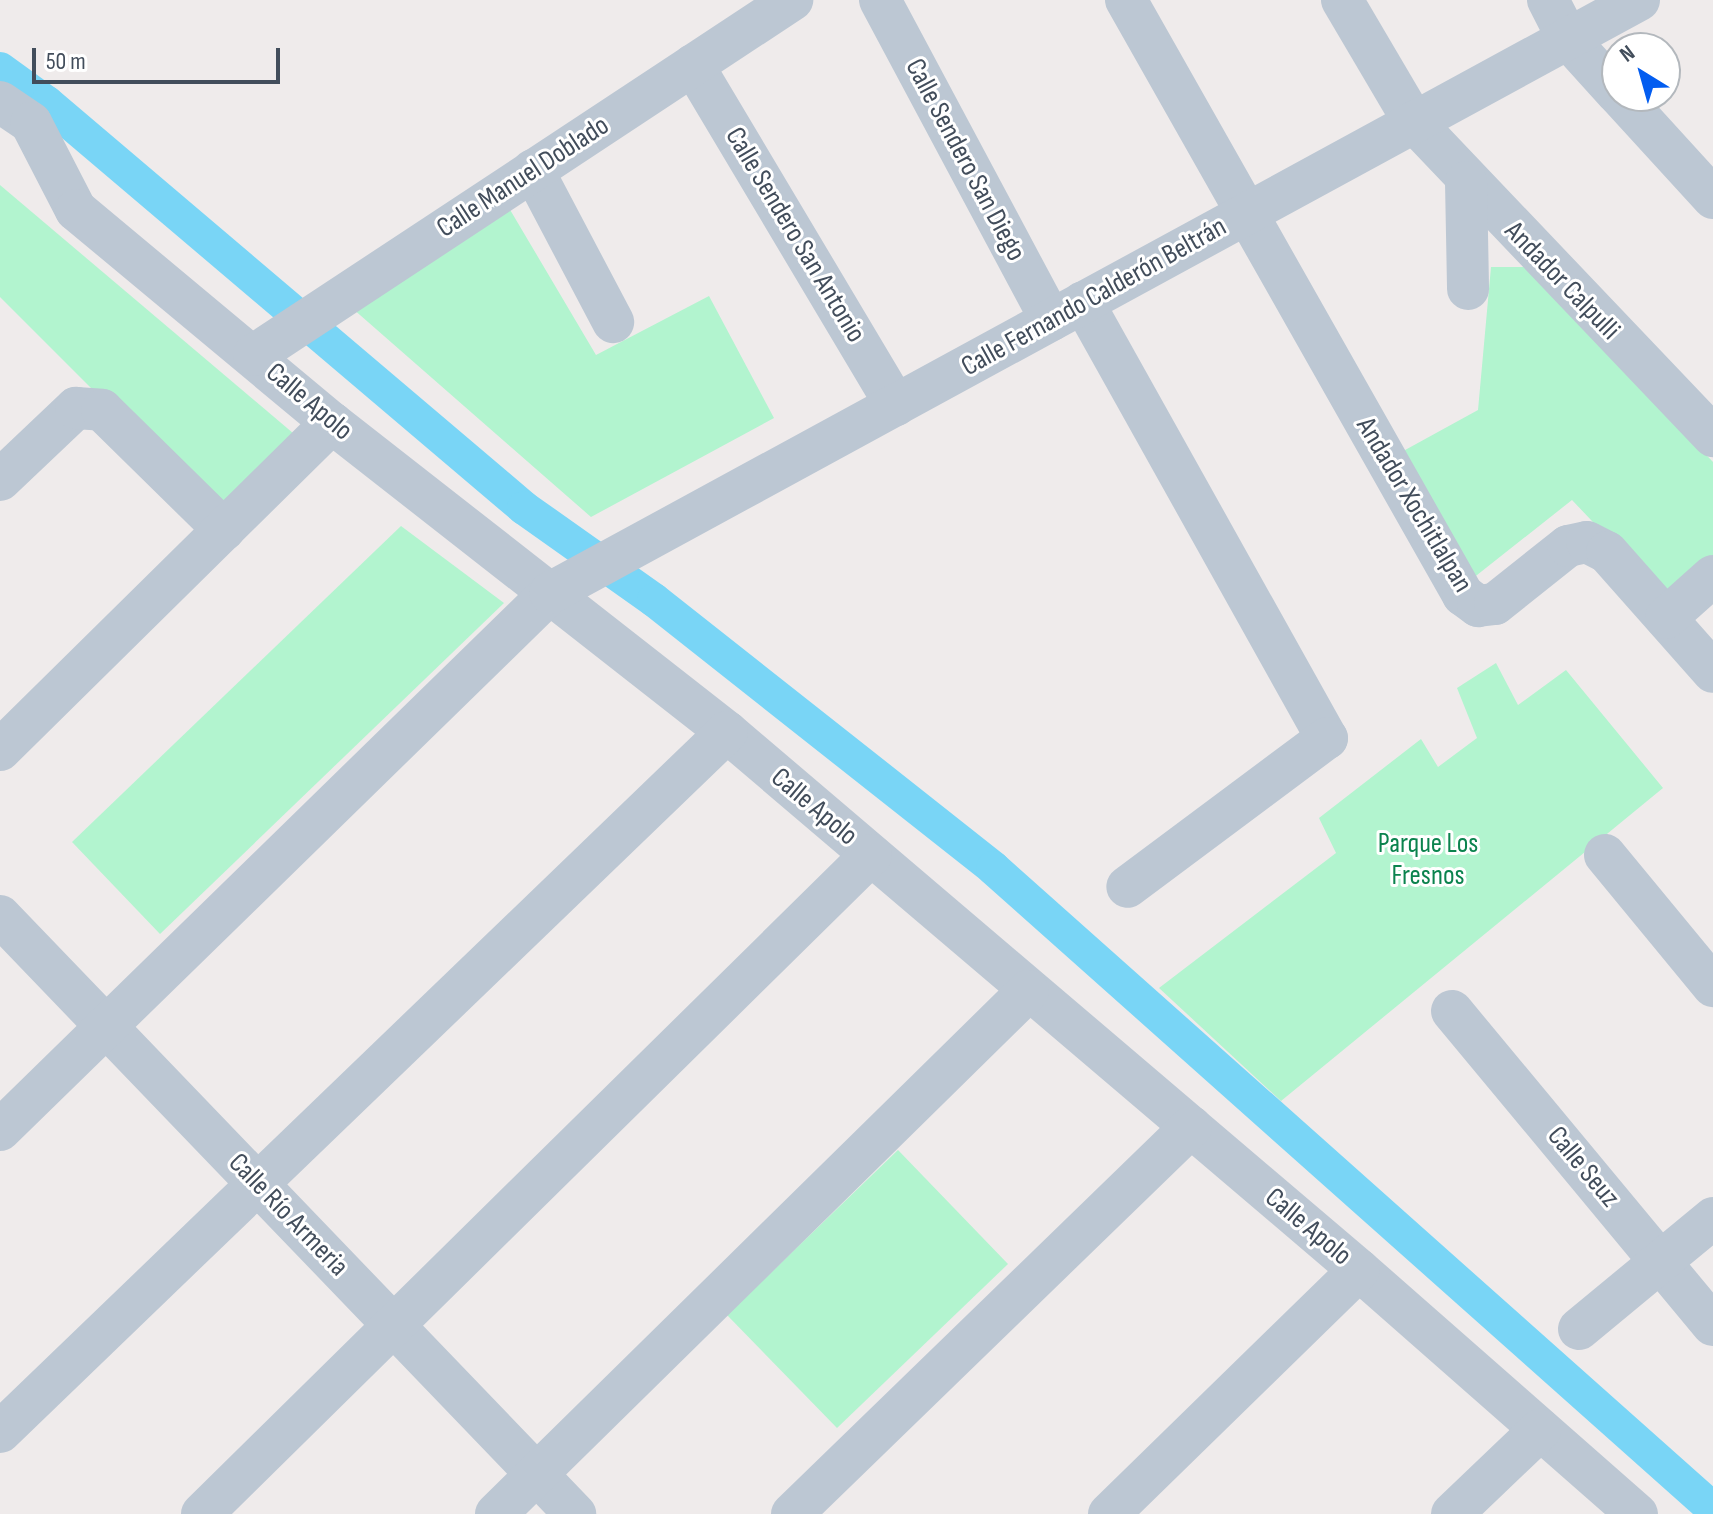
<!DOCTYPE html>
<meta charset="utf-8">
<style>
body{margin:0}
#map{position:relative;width:1713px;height:1514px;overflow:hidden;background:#efebeb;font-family:"Sofia Sans Condensed",sans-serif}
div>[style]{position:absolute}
.green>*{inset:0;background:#b2f4cf}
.canal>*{height:34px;margin:-17px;padding:0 17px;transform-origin:17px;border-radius:17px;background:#79d5f6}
.minor>*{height:42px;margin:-21px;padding:0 21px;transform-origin:21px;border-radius:21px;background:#bcc7d3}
span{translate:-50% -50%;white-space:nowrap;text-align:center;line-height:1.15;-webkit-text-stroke:6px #fff;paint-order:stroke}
.street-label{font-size:28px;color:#424d5b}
.park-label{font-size:28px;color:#0b834e}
.north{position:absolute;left:1601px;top:32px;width:80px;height:80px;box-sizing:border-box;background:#fff;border:2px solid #b3b8bd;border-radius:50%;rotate:323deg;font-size:22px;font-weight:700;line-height:32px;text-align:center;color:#424d5b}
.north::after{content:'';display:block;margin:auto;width:28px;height:36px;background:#035df0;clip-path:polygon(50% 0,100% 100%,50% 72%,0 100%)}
.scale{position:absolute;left:32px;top:48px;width:248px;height:36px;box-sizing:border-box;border:4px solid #424d5b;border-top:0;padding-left:10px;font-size:24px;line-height:28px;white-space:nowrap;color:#424d5b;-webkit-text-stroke:6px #fff;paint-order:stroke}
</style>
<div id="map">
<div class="green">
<div style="clip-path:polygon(0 185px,300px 439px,222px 519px,0 297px)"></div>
<div style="clip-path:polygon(509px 208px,596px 355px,709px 296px,774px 418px,591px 517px,352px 308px)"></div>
<div style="clip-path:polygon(1491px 267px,1527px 267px,1713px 462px,1713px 557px,1667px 600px,1572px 500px,1472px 579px,1396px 455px,1478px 410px)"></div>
<div style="clip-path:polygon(401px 526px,504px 603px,160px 934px,72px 842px)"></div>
<div style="clip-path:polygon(1496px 663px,1518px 705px,1566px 670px,1663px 788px,1281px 1101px,1159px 988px,1336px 853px,1319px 818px,1421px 739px,1438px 767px,1477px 738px,1457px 688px)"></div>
<div style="clip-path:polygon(898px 1150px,1008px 1264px,837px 1428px,727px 1315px)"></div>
</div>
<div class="canal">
<div style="left:0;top:69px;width:58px;rotate:35.9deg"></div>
<div style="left:47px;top:103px;width:626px;rotate:40.33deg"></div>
<div style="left:524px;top:508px;width:159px;rotate:35.3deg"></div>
<div style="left:654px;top:600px;width:432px;rotate:38.3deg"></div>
<div style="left:993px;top:868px;width:964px;rotate:41.68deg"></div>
</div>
<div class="minor">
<div style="left:880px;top:0;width:363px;rotate:61.9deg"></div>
<div style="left:1126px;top:0;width:684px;rotate:60.47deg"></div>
<div style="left:1463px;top:595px;width:19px;rotate:36deg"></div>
<div style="left:1478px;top:606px;width:17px;rotate:-7deg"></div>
<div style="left:1495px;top:604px;width:93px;rotate:-38.5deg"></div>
<div style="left:1568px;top:546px;width:19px;rotate:-12deg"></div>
<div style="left:1587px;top:542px;width:22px;rotate:27deg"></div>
<div style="left:1607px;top:552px;width:160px;rotate:48.5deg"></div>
<div style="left:1342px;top:0;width:142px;rotate:59.5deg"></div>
<div style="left:1414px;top:122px;width:434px;rotate:46.4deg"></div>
<div style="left:1548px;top:0;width:44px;rotate:62.9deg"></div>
<div style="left:1568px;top:39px;width:73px;rotate:47.8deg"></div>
<div style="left:693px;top:65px;width:396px;rotate:59.2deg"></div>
<div style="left:1620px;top:96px;width:138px;rotate:47.6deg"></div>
<div style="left:0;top:102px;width:37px;rotate:34deg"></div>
<div style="left:31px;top:123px;width:98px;rotate:62.7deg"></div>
<div style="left:76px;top:210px;width:333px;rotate:39.8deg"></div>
<div style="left:332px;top:423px;width:502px;rotate:38.04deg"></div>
<div style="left:727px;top:732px;width:830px;rotate:40.41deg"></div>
<div style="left:1359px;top:1270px;width:370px;rotate:41.3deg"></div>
<div style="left:533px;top:170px;width:172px;rotate:62.2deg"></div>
<div style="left:1466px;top:182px;width:107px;rotate:88.9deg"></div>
<div style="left:1083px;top:302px;width:500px;rotate:60.8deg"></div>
<div style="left:1327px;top:738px;width:249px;rotate:143.3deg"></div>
<div style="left:254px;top:355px;width:645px;rotate:-33.42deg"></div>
<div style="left:0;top:480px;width:105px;rotate:-43.5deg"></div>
<div style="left:76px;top:408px;width:26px;rotate:4deg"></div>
<div style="left:102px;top:410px;width:171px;rotate:44.5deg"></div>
<div style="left:1666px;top:618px;width:63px;rotate:-41.8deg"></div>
<div style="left:0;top:750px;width:466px;rotate:-44.6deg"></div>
<div style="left:1605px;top:855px;width:170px;rotate:50.5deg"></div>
<div style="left:0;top:916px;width:830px;rotate:46.12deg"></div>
<div style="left:1452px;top:1011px;width:408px;rotate:50.3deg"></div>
<div style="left:0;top:1130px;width:769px;rotate:-44.31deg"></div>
<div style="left:550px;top:593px;width:1240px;rotate:-28.57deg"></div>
<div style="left:1579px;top:1329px;width:174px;rotate:-39.6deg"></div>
<div style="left:0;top:1432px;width:1009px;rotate:-43.92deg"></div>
<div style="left:202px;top:1514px;width:939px;rotate:-44.57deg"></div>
<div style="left:496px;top:1514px;width:746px;rotate:-44.51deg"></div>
<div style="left:792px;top:1514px;width:556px;rotate:-44.13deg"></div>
<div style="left:1109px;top:1514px;width:349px;rotate:-44.3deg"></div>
<div style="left:1452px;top:1514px;width:122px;rotate:-43.7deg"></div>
</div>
<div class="street-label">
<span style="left:965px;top:160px;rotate:62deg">Calle Sendero San Diego</span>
<span style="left:523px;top:177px;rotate:-33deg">Calle Manuel Doblado</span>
<span style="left:795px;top:235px;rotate:59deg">Calle Sendero San Antonio</span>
<span style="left:1562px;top:281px;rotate:46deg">Andador Calpulli</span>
<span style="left:1094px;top:297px;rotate:-29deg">Calle Fernando Calderón Beltrán</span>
<span style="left:309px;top:402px;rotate:40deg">Calle Apolo</span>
<span style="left:1414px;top:505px;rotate:59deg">Andador Xochitlalpan</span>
<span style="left:814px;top:807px;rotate:40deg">Calle Apolo</span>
<span style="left:1583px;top:1167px;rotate:50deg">Calle Seuz</span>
<span style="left:288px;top:1215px;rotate:46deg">Calle Río Armeria</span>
<span style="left:1308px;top:1227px;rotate:40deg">Calle Apolo</span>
</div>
<div class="park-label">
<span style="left:1428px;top:860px">Parque Los<br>Fresnos</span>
</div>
<div class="north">N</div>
<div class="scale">50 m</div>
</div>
